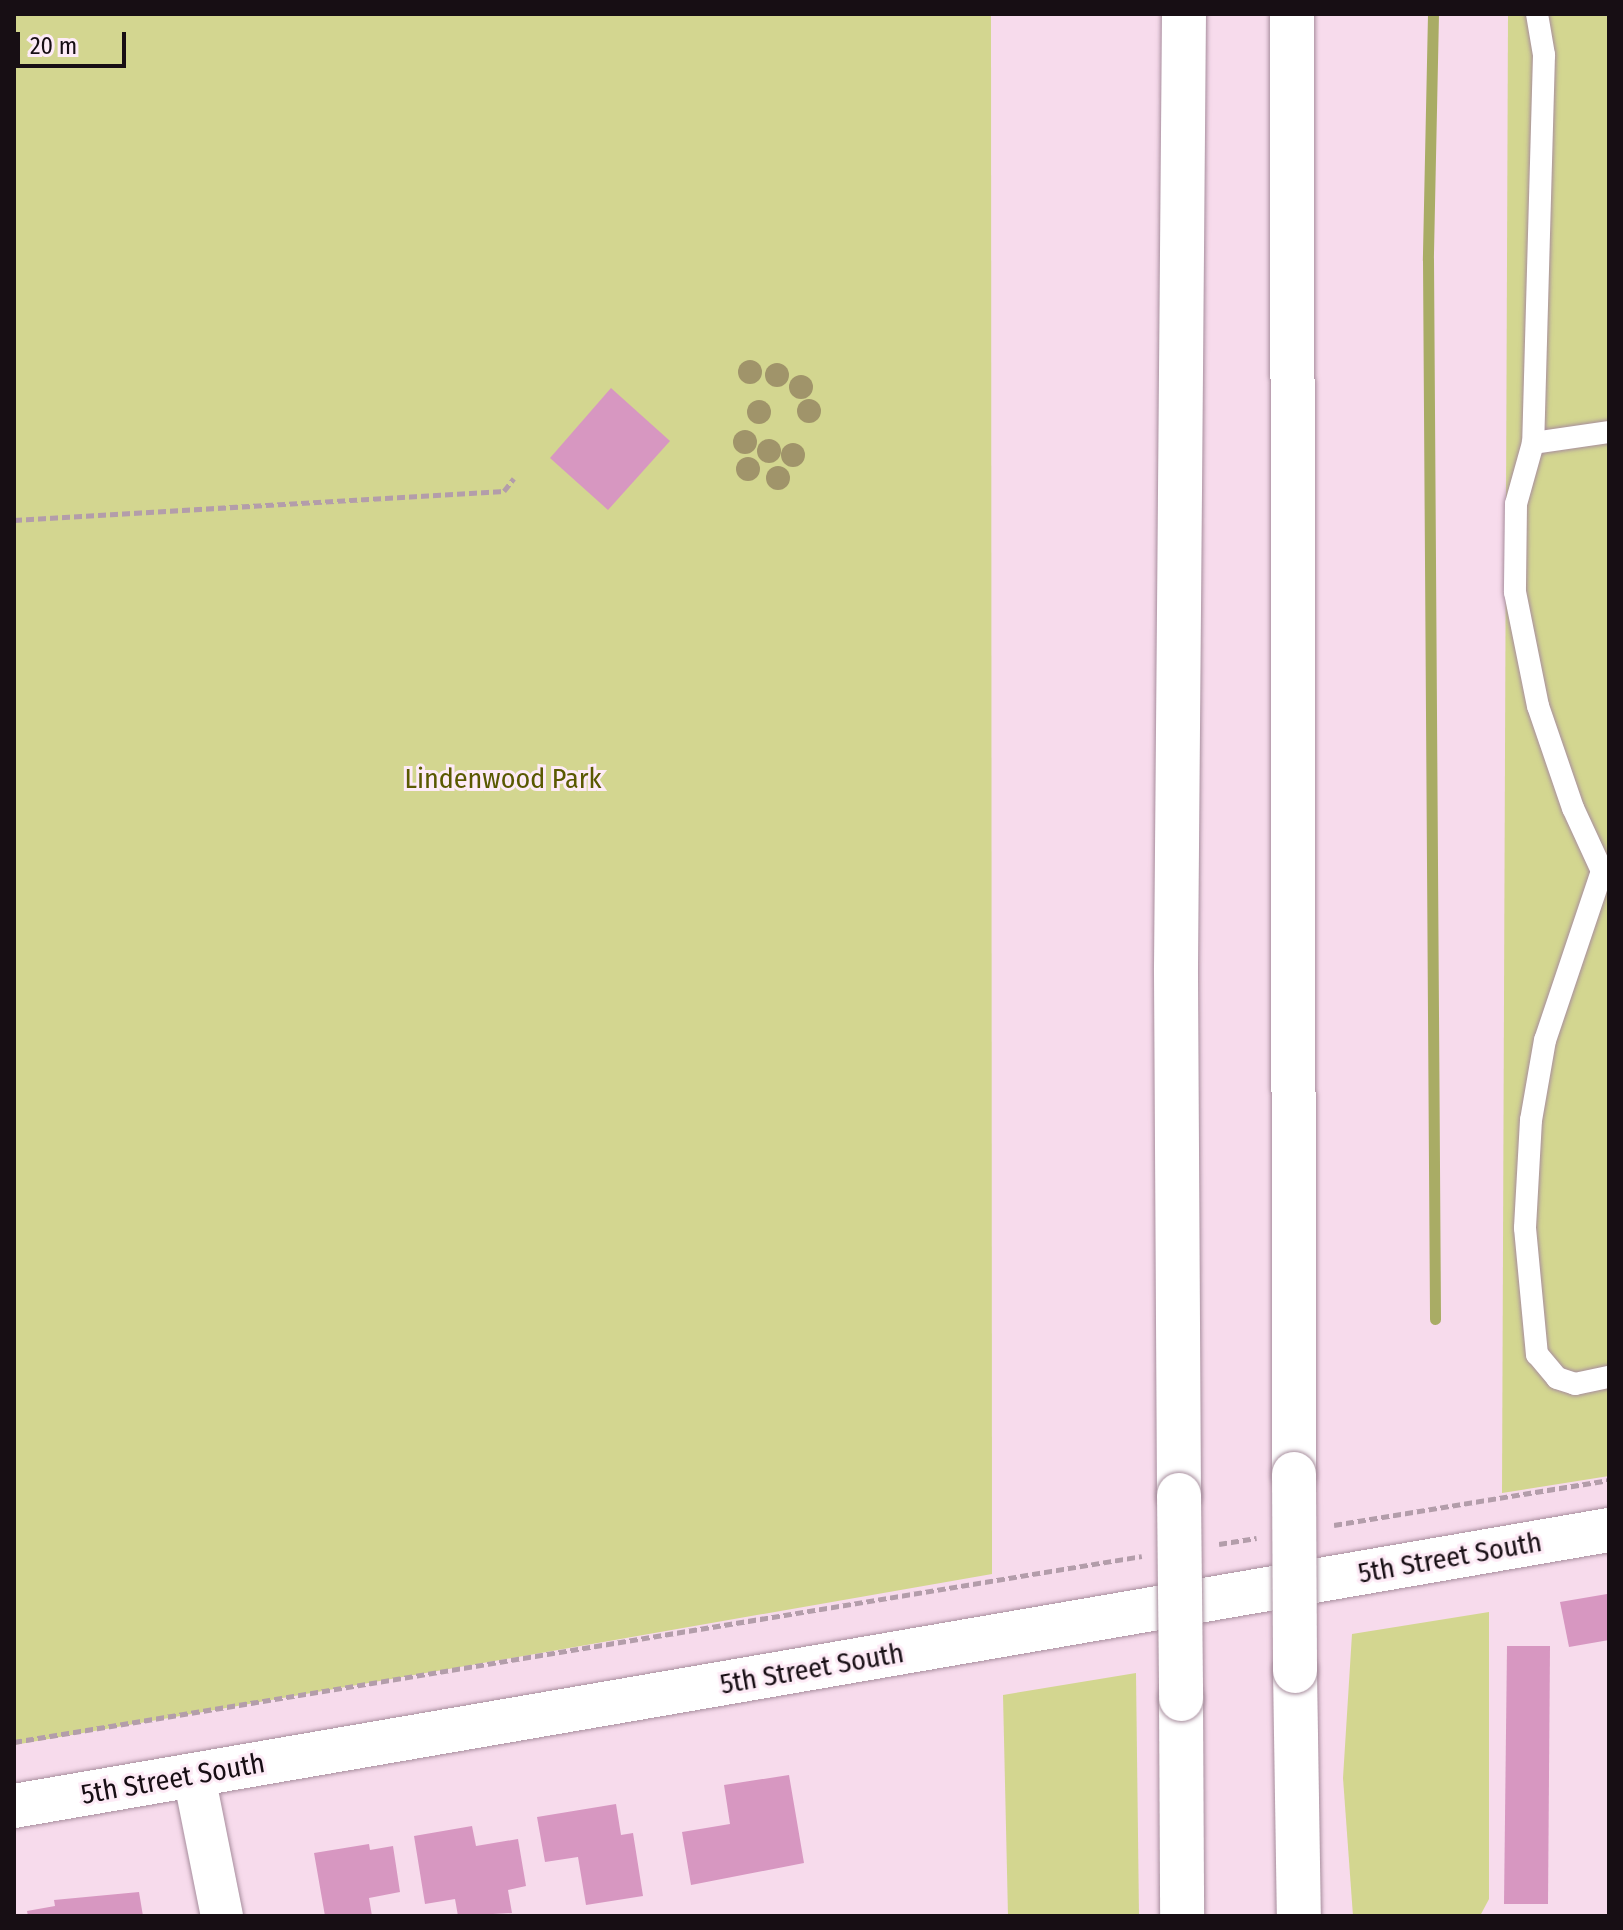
<!DOCTYPE html>
<style>
body{margin:0}
#map{position:relative;width:1623px;height:1930px;overflow:hidden;background:#f7dbec;font-family:"Fira Sans Condensed",sans-serif}
div>[style]{position:absolute}
.green>*{inset:0;background:#d3d690}
.stream>*{height:11px;margin:-5.5px;padding:0 5.5px;transform-origin:5.5px;border-radius:5.5px;background:#a9ac65}
.building>*{inset:0;background:#d797c1}
.path>*{height:5px;margin-top:-2.5px;transform-origin:0;background:repeating-linear-gradient(90deg,#b39daa 0 8px,transparent 0 12px)}
.roads{filter:drop-shadow(0 0 2px #a78d9d) drop-shadow(0 0 2px #a78d9d)}
.lane>*{height:22px;margin:-11px;padding:0 11px;transform-origin:11px;border-radius:11px;background:#fff}
.street>*{height:42px;margin:-21px;padding:0 21px;transform-origin:21px;border-radius:21px;background:#fff}
.secondary>*{height:44px;margin:-22px;padding:0 22px;transform-origin:22px;border-radius:22px;background:#fff}
.highway>*{height:44px;margin:-22px;padding:0 22px;transform-origin:22px;border-radius:22px;background:#fff}
.bridges{filter:drop-shadow(0 0 2px #a78d9d) drop-shadow(0 0 2px #a78d9d)}
.highway-bridge>*{height:44px;margin:-22px;padding:0 22px;transform-origin:22px;border-radius:22px;background:#fff}
.trees>*{width:24px;height:24px;margin:-12px;border-radius:50%;background:#a0946a}
span{translate:-50% -50%;white-space:nowrap;text-align:center;line-height:1.15;-webkit-text-stroke:6px #fdebf6;paint-order:stroke}
.park-label{font-size:28px;color:#595900}
.street-label{font-size:28px;color:#170e14}
.frame{position:absolute;inset:0;border:16px solid #170e14;pointer-events:none}
.scale{position:absolute;left:16px;top:32px;width:110px;height:36px;box-sizing:border-box;border:4px solid #170e14;border-top:0;padding-left:10px;font-size:24px;line-height:28px;white-space:nowrap;color:#170e14;-webkit-text-stroke:6px #fdebf6;paint-order:stroke}
</style>
<div id="map">
<div class="green">
<div style="clip-path:polygon(14px 14px,991px 14px,992px 1574px,14px 1745px)"></div>
<div style="clip-path:polygon(1508px 14px,1609px 14px,1609px 1476px,1502px 1493px)"></div>
<div style="clip-path:polygon(1489px 1612px,1489px 1899px,1480px 1916px,1353px 1916px,1343px 1778px,1352px 1634px)"></div>
<div style="clip-path:polygon(1136px 1673px,1139px 1916px,1008px 1916px,1003px 1695px)"></div>
</div>
<div class="stream">
<div style="left:1433px;top:14px;width:246px;rotate:91.2deg"></div>
<div style="left:1428px;top:260px;width:1059px;rotate:89.62deg"></div>
</div>
<div class="building">
<div style="clip-path:polygon(611px 388px,670px 441px,608px 510px,550px 458px)"></div>
<div style="clip-path:polygon(1607px 1594px,1609px 1640px,1569px 1647px,1560px 1602px)"></div>
<div style="clip-path:polygon(1507px 1646px,1550px 1646px,1548px 1904px,1504px 1904px)"></div>
<div style="clip-path:polygon(789px 1775px,804px 1863px,691px 1885px,682px 1832px,730px 1824px,724px 1785px)"></div>
<div style="clip-path:polygon(616px 1804px,621px 1835px,633px 1833px,643px 1896px,586px 1905px,578px 1857px,545px 1862px,537px 1817px)"></div>
<div style="clip-path:polygon(472px 1826px,476px 1846px,518px 1839px,526px 1886px,508px 1890px,512px 1913px,458px 1916px,455px 1899px,425px 1904px,414px 1836px)"></div>
<div style="clip-path:polygon(369px 1844px,370px 1850px,393px 1846px,400px 1892px,369px 1898px,372px 1916px,325px 1916px,314px 1853px)"></div>
<div style="clip-path:polygon(139px 1892px,143px 1916px,28px 1916px,27px 1911px,55px 1906px,54px 1900px)"></div>
</div>
<div class="path">
<div style="left:14px;top:520px;width:491px;rotate:-3.4deg"></div>
<div style="left:504px;top:491px;width:16px;rotate:-52deg"></div>
<div style="left:1334px;top:1525px;width:279px;rotate:-9.3deg"></div>
<div style="left:1219px;top:1544px;width:38px;rotate:-9deg"></div>
<div style="left:14px;top:1742px;width:1143px;rotate:-9.36deg"></div>
</div>
<div class="roads">
<div class="lane">
<div style="left:1537px;top:14px;width:42px;rotate:80.3deg"></div>
<div style="left:1544px;top:55px;width:388px;rotate:91.6deg"></div>
<div style="left:1533px;top:443px;width:63px;rotate:105.6deg"></div>
<div style="left:1516px;top:504px;width:88px;rotate:90.7deg"></div>
<div style="left:1515px;top:592px;width:116px;rotate:78.6deg"></div>
<div style="left:1538px;top:706px;width:108px;rotate:71.1deg"></div>
<div style="left:1573px;top:808px;width:69px;rotate:65.3deg"></div>
<div style="left:1533px;top:443px;width:77px;rotate:-8.2deg"></div>
<div style="left:1609px;top:868px;width:8px;rotate:157deg"></div>
<div style="left:1602px;top:871px;width:178px;rotate:108.6deg"></div>
<div style="left:1545px;top:1040px;width:81px;rotate:99.9deg"></div>
<div style="left:1531px;top:1120px;width:108px;rotate:93.2deg"></div>
<div style="left:1525px;top:1228px;width:127px;rotate:84.6deg"></div>
<div style="left:1537px;top:1354px;width:31px;rotate:50deg"></div>
<div style="left:1557px;top:1378px;width:19px;rotate:18deg"></div>
<div style="left:1575px;top:1384px;width:35px;rotate:-12deg"></div>
</div>
<div class="street">
<div style="left:194px;top:1776px;width:143px;rotate:78.7deg"></div>
</div>
<div class="secondary">
<div style="left:14px;top:1806px;width:1619px;rotate:-9.82deg"></div>
</div>
<div class="highway">
<div style="left:1292px;top:14px;width:1460px;rotate:89.92deg"></div>
<div style="left:1179px;top:1495px;width:527px;rotate:-90.33deg"></div>
<div style="left:1176px;top:968px;width:954px;rotate:-89.52deg"></div>
<div style="left:1295px;top:1671px;width:245px;rotate:89.1deg"></div>
<div style="left:1181px;top:1699px;width:217px;rotate:89.7deg"></div>
</div>
</div>
<div class="bridges">
<div class="highway-bridge">
<div style="left:1294px;top:1474px;width:197px;rotate:89.7deg"></div>
<div style="left:1179px;top:1495px;width:204px;rotate:89.4deg"></div>
</div>
</div>
<div class="trees">
<div style="left:750px;top:372px"></div>
<div style="left:777px;top:375px"></div>
<div style="left:801px;top:387px"></div>
<div style="left:809px;top:411px"></div>
<div style="left:759px;top:412px"></div>
<div style="left:745px;top:442px"></div>
<div style="left:769px;top:451px"></div>
<div style="left:793px;top:455px"></div>
<div style="left:748px;top:469px"></div>
<div style="left:778px;top:478px"></div>
</div>
<div class="park-label">
<span style="left:503px;top:779px">Lindenwood Park</span>
</div>
<div class="street-label">
<span style="left:1450px;top:1558px;rotate:-10deg">5th Street South</span>
<span style="left:812px;top:1669px;rotate:-10deg">5th Street South</span>
<span style="left:173px;top:1779px;rotate:-10deg">5th Street South</span>
</div>
<div class="frame"></div>
<div class="scale">20 m</div>
</div>
